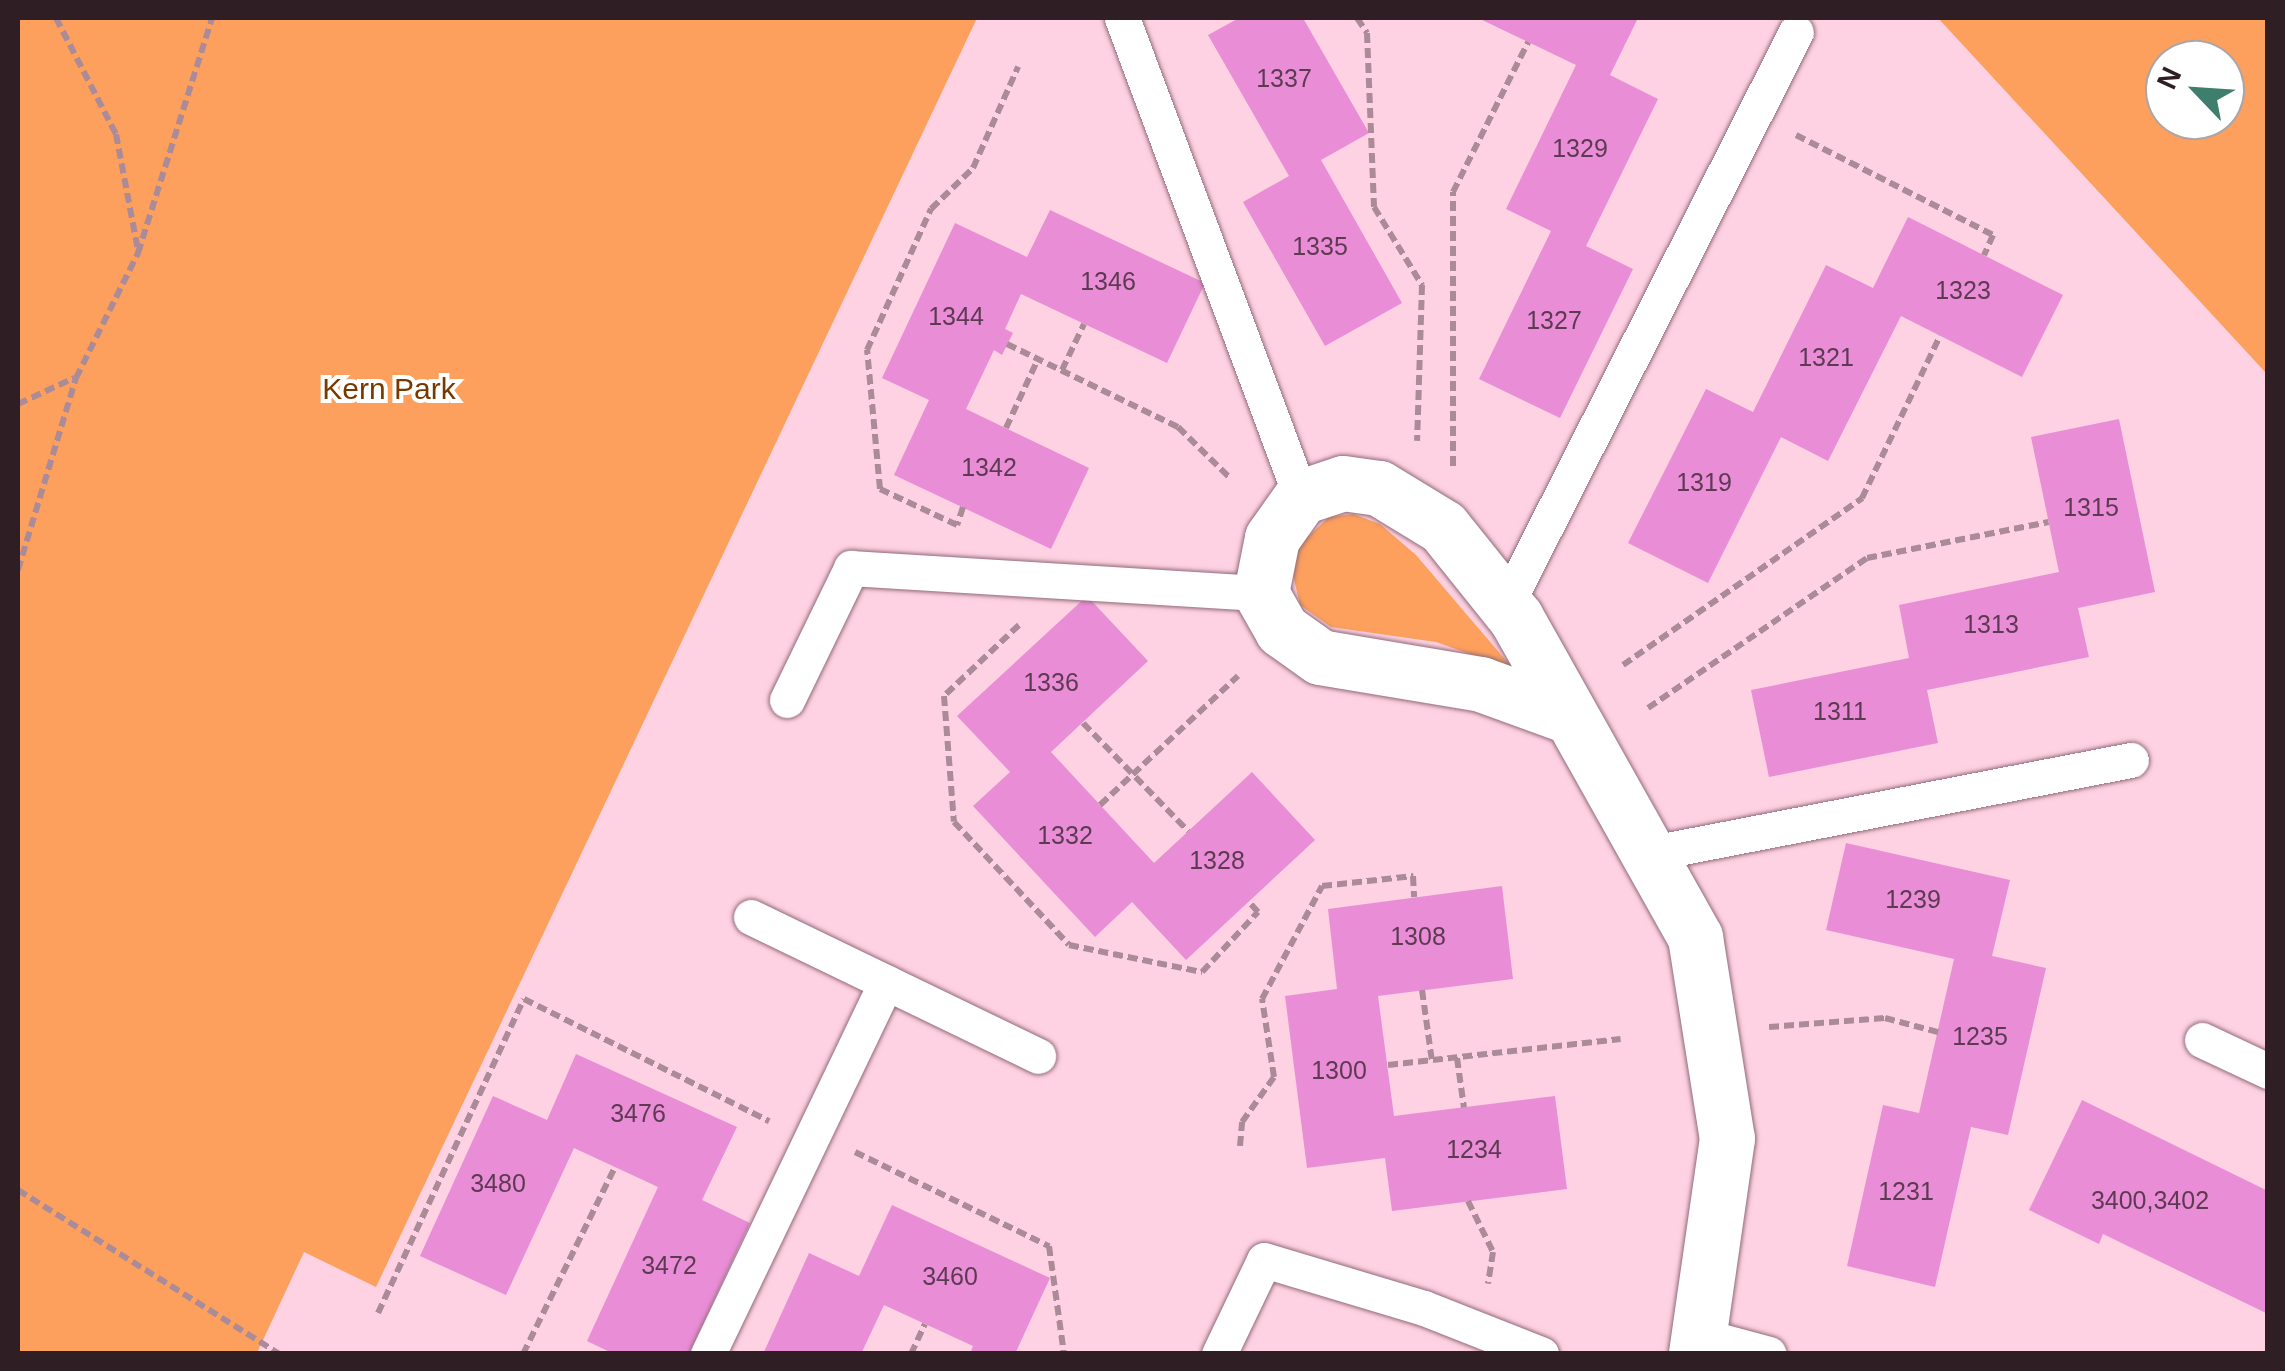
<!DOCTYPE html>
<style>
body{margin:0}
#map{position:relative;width:2285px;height:1371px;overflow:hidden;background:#fed2e2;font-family:Arial,sans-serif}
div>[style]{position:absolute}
.green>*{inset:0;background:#fd9f5d}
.building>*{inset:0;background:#e98dd7}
.path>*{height:6px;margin-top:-3px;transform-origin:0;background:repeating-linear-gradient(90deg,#ab8b97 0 10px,transparent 0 15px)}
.roads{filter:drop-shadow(0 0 2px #926a79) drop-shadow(0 0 2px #926a79)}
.service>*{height:35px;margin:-17.5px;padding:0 17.5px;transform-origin:17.5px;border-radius:17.5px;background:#fff}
.minor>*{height:55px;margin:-27.5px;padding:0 27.5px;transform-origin:27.5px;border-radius:27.5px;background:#fff}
span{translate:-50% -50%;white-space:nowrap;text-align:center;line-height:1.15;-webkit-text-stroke:8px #fff;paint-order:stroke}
.number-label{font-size:25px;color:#5e3a52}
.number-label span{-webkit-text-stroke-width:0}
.park-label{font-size:30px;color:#773900}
.frame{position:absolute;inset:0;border:20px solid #2f1f25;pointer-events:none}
.north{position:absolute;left:2145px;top:40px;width:100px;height:100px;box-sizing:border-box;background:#fff;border:2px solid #aca5a8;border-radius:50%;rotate:295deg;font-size:28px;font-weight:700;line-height:40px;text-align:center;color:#2f1f25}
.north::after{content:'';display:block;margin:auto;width:35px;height:45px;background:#3d7e6d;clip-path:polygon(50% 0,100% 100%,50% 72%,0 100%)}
</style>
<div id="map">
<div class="green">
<div style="clip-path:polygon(18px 18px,977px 18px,376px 1287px,304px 1252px,257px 1353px,18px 1353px)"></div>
<div style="clip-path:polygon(evenodd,1938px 18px,2267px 18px,2267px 374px,1938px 18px,2165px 60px,2225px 60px,2225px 120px,2165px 120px,2165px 60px)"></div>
<div style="clip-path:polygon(1353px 514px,1380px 524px,1416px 555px,1514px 670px,1436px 642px,1331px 627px,1300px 605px,1291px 566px,1298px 546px,1329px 517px)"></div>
</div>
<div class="building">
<div style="clip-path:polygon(1239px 18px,1303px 18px,1369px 133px,1321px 160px,1402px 303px,1325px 346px,1243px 202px,1289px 176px,1208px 35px)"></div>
<div style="clip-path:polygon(1478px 18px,1638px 18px,1610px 75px,1658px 99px,1586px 246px,1633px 269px,1560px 418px,1479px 379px,1551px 231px,1506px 209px,1576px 65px)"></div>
<div style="clip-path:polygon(1050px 210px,1205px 283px,1167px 363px,1021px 294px,1005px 329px,1013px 333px,1002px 355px,994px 350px,966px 409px,1089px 468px,1051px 549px,894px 475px,929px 400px,882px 378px,955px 223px,1027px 257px)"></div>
<div style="clip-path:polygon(1908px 217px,2063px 295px,2022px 377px,1901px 316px,1828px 461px,1781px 437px,1708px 583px,1628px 543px,1706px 389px,1753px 412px,1826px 265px,1873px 288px)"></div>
<div style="clip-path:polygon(2119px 419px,2155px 592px,2078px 608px,2089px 657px,1927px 690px,1938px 743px,1769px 777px,1751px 690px,1909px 658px,1899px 605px,2059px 572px,2031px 437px)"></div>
<div style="clip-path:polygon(1087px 596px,1148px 661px,1051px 752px,1154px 863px,1252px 772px,1315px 840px,1186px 960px,1132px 902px,1095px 937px,973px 806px,1010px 772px,957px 716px)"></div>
<div style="clip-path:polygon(1846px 843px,2010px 880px,1992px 956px,2046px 968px,2008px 1135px,1971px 1127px,1935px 1287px,1847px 1266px,1883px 1105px,1919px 1113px,1954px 959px,1826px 930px)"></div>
<div style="clip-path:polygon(1502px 886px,1513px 979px,1378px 996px,1394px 1116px,1555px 1096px,1567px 1189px,1392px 1211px,1385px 1158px,1307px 1168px,1285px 996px,1337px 989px,1328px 909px)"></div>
<div style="clip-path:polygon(576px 1054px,737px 1127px,702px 1200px,750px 1223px,689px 1354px,614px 1354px,587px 1341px,658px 1187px,574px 1148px,506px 1295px,420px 1256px,493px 1096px,547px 1120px)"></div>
<div style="clip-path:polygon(2082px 1100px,2268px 1191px,2268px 1314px,2103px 1234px,2099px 1244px,2029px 1210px)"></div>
<div style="clip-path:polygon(892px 1205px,1050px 1278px,1015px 1354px,970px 1354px,973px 1346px,884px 1305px,861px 1354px,763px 1354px,809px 1253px,859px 1276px)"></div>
</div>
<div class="path">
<div style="left:56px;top:18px;width:131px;rotate:62.7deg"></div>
<div style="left:116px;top:134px;width:118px;rotate:79.3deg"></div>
<div style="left:1357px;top:18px;width:18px;rotate:56deg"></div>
<div style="left:1367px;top:33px;width:174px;rotate:87.7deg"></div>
<div style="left:1374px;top:207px;width:92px;rotate:58.4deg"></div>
<div style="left:1422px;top:285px;width:156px;rotate:91.8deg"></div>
<div style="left:1796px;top:135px;width:221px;rotate:26.9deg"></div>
<div style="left:1993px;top:235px;width:22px;rotate:114deg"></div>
<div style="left:1007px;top:344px;width:190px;rotate:25.9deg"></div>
<div style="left:1178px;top:427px;width:73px;rotate:44.4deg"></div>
<div style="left:1062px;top:370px;width:51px;rotate:-64.4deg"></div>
<div style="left:18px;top:404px;width:62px;rotate:-24.9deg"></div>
<div style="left:1006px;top:428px;width:76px;rotate:-65.1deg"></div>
<div style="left:1453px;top:466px;width:274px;rotate:-90deg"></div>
<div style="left:1453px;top:192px;width:168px;rotate:-63.4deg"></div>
<div style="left:963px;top:507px;width:19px;rotate:108deg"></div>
<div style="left:957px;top:525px;width:85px;rotate:-154.9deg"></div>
<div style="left:880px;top:489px;width:140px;rotate:-95.3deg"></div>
<div style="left:867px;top:350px;width:155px;rotate:-65.6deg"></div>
<div style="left:931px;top:209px;width:59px;rotate:-44.3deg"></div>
<div style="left:973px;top:168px;width:111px;rotate:-66deg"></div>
<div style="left:18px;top:570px;width:201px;rotate:-73.2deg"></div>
<div style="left:76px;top:378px;width:140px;rotate:-63.6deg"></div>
<div style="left:138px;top:253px;width:246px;rotate:-72.5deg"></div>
<div style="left:1019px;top:625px;width:103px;rotate:136.6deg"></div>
<div style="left:944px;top:696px;width:126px;rotate:85.5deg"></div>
<div style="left:954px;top:822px;width:168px;rotate:46.9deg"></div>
<div style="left:1069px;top:945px;width:136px;rotate:11.5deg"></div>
<div style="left:1202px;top:972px;width:82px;rotate:-47deg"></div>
<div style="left:1258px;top:912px;width:13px;rotate:-132deg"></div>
<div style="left:1623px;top:665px;width:292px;rotate:-34.9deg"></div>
<div style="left:1862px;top:498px;width:180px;rotate:-64.3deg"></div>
<div style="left:1648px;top:708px;width:265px;rotate:-34.4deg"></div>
<div style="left:1867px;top:558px;width:185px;rotate:-11.2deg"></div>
<div style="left:1083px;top:723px;width:151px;rotate:45.8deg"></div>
<div style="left:1100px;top:805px;width:189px;rotate:-43.1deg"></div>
<div style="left:1422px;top:990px;width:72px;rotate:82deg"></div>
<div style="left:1769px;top:1027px;width:116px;rotate:-4.4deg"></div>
<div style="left:1885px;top:1018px;width:55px;rotate:14.8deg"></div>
<div style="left:1457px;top:1058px;width:50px;rotate:82deg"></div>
<div style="left:1388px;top:1065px;width:234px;rotate:-6.4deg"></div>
<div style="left:1240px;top:1146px;width:24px;rotate:-85deg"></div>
<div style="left:1242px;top:1122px;width:55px;rotate:-54.6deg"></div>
<div style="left:1274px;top:1077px;width:79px;rotate:-98.7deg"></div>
<div style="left:1262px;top:999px;width:128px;rotate:-62deg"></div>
<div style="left:1322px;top:886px;width:92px;rotate:-6.3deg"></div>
<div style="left:1413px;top:876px;width:21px;rotate:87deg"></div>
<div style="left:855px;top:1152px;width:216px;rotate:25.9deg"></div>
<div style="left:1049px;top:1246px;width:109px;rotate:82.1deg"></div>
<div style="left:18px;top:1190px;width:308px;rotate:32.1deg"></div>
<div style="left:1468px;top:1201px;width:57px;rotate:63.9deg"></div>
<div style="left:1493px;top:1252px;width:32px;rotate:99deg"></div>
<div style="left:378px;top:1313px;width:346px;rotate:-65.1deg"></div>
<div style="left:524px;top:999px;width:274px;rotate:26.5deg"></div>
<div style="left:523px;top:1354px;width:208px;rotate:-63.8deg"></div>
<div style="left:911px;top:1354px;width:33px;rotate:-65deg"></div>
</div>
<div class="roads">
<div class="service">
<div style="left:1122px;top:18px;width:511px;rotate:69.51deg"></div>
<div style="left:1506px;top:605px;width:642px;rotate:-63.16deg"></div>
<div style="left:787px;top:700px;width:147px;rotate:-64.1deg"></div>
<div style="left:851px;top:568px;width:411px;rotate:3.5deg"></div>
<div style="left:1647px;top:854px;width:493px;rotate:-11deg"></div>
<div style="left:751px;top:917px;width:319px;rotate:25.8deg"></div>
<div style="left:2202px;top:1040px;width:73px;rotate:25.2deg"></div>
<div style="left:1702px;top:1336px;width:69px;rotate:15deg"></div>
<div style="left:708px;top:1354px;width:412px;rotate:-64.4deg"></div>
<div style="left:1219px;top:1354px;width:104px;rotate:-64.4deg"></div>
<div style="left:1264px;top:1260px;width:167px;rotate:16.7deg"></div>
<div style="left:1424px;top:1308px;width:126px;rotate:21.5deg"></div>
</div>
<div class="minor">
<div style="left:1566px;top:715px;width:90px;rotate:-160deg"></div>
<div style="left:1481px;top:684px;width:163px;rotate:-170.5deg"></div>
<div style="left:1320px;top:657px;width:47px;rotate:-144.6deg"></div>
<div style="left:1282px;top:630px;width:43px;rotate:-119.6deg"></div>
<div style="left:1261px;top:593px;width:56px;rotate:-78.7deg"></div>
<div style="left:1272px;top:538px;width:50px;rotate:-54.7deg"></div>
<div style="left:1301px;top:497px;width:44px;rotate:-18.4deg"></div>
<div style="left:1343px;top:483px;width:36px;rotate:8deg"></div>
<div style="left:1379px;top:488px;width:75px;rotate:31.4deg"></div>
<div style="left:1443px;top:527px;width:117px;rotate:51.3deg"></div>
<div style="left:1516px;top:618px;width:366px;rotate:60.7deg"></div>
<div style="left:1695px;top:937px;width:204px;rotate:81deg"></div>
<div style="left:1727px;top:1138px;width:218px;rotate:98.2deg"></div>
</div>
</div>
<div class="number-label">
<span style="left:1284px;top:78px">1337</span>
<span style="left:1580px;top:148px">1329</span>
<span style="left:1320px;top:246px">1335</span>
<span style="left:1108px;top:281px">1346</span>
<span style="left:1963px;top:290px">1323</span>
<span style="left:956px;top:316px">1344</span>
<span style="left:1554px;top:320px">1327</span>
<span style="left:1826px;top:357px">1321</span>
<span style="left:989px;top:467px">1342</span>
<span style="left:1704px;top:482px">1319</span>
<span style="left:2091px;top:507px">1315</span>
<span style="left:1991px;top:624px">1313</span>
<span style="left:1051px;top:682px">1336</span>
<span style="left:1840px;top:711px">1311</span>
<span style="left:1065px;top:835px">1332</span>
<span style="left:1217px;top:860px">1328</span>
<span style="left:1913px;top:899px">1239</span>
<span style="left:1418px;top:936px">1308</span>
<span style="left:1980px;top:1036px">1235</span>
<span style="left:1339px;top:1070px">1300</span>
<span style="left:638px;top:1113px">3476</span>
<span style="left:1474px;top:1149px">1234</span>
<span style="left:498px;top:1183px">3480</span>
<span style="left:1906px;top:1191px">1231</span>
<span style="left:2150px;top:1200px">3400,3402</span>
<span style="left:669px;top:1265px">3472</span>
<span style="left:950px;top:1276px">3460</span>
</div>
<div class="park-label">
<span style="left:389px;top:389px">Kern Park</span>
</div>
<div class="frame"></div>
<div class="north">N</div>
</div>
